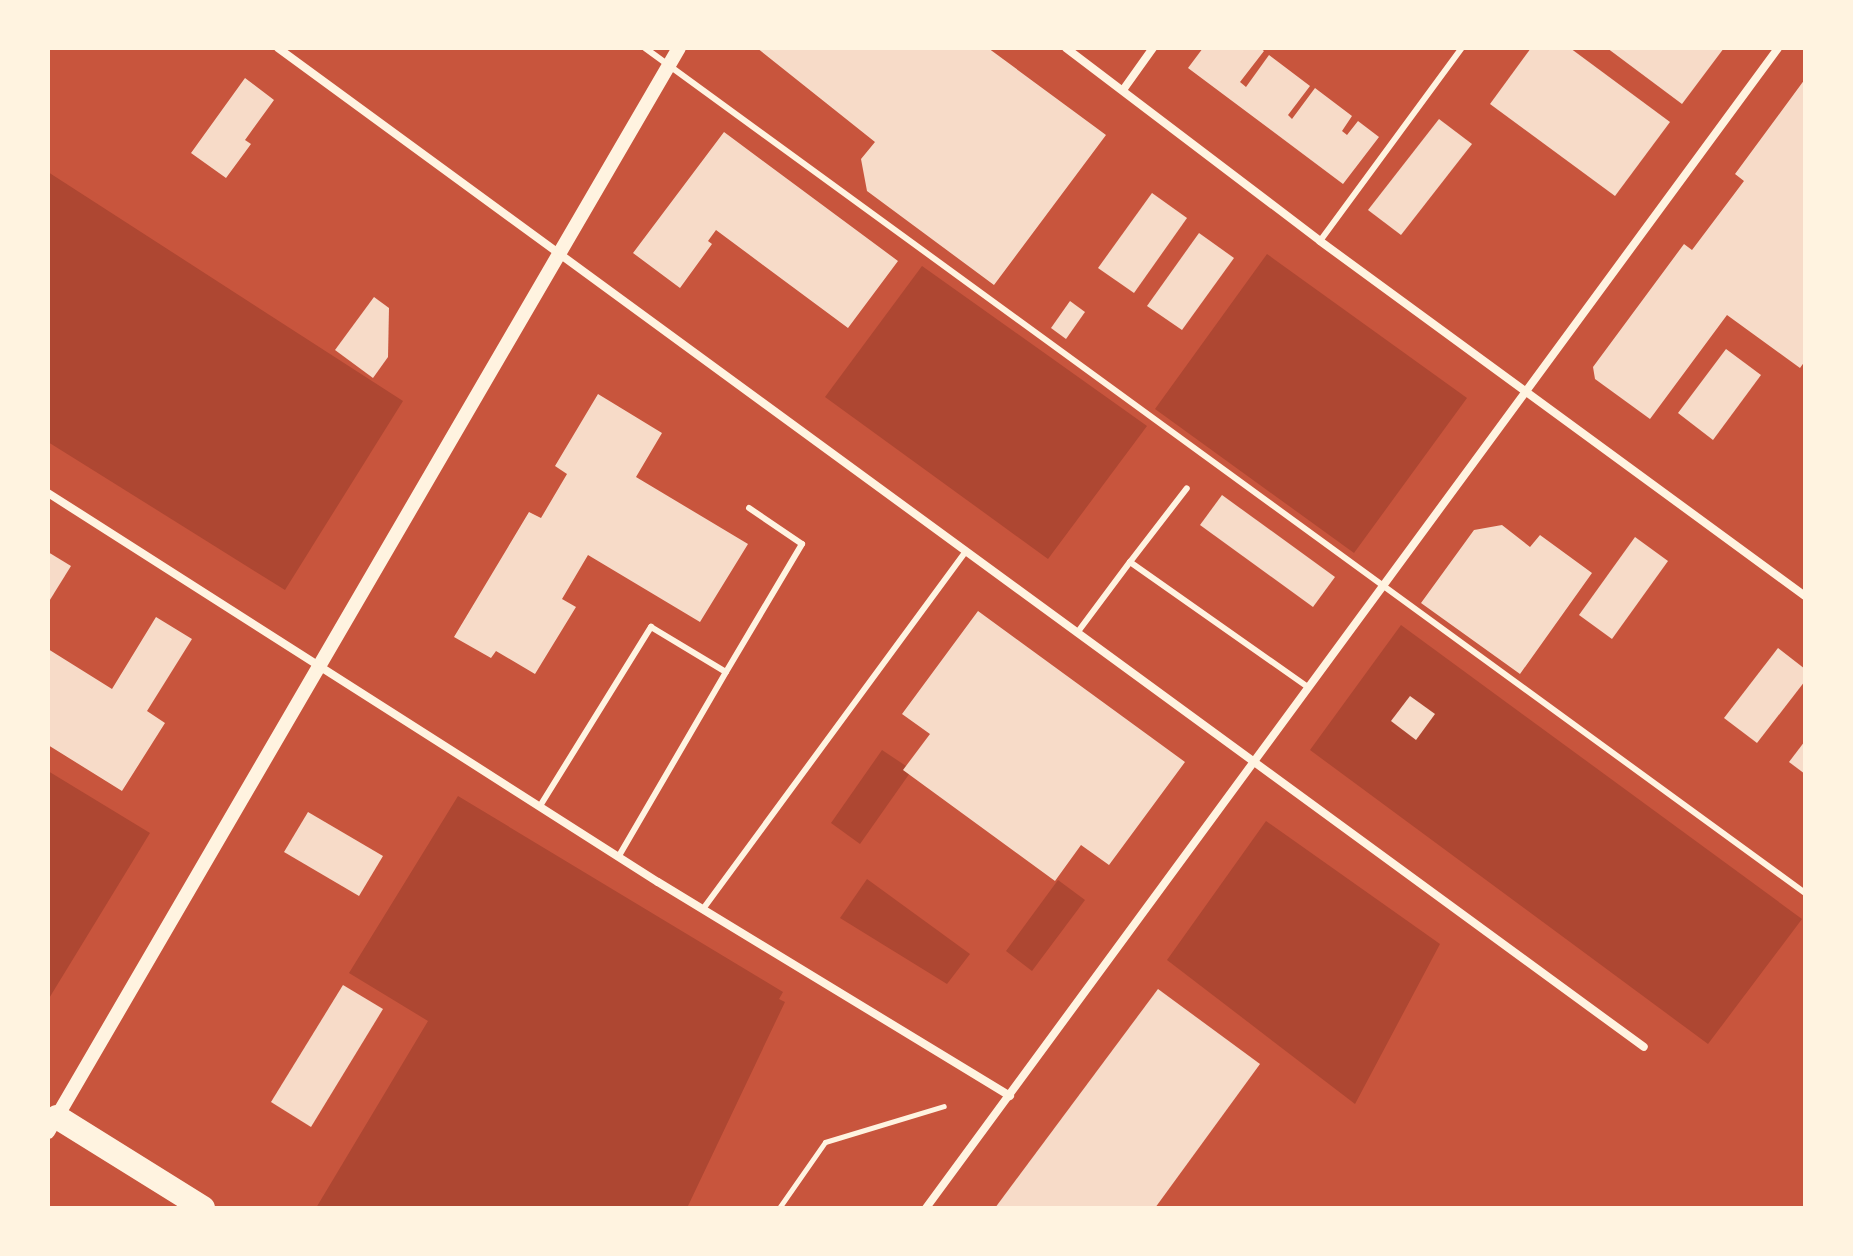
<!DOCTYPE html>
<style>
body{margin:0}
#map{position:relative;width:1853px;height:1256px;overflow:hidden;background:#c8553d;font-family:Overpass,sans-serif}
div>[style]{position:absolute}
.green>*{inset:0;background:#ae4732}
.building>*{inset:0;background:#f7dbc8}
.path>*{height:5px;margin:-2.5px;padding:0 2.5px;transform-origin:2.5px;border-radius:2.5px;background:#fff3e0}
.service>*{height:6px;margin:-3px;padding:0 3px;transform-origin:3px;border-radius:3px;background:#fff3e0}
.minor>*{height:8px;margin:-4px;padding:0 4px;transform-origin:4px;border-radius:4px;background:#fff3e0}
.tertiary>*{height:14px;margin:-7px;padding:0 7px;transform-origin:7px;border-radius:7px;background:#fff3e0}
.motorway>*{height:24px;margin:-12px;padding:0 12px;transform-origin:12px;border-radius:12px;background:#fff3e0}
span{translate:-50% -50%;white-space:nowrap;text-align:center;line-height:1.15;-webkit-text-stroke:6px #fff3e0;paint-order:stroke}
.frame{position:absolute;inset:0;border:50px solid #fff3e0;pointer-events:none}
</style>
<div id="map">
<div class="green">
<div style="clip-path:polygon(48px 172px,403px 401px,285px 590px,48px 442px)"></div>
<div style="clip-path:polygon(1267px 254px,1467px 398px,1354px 553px,1155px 409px)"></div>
<div style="clip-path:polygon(922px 266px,1147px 426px,1048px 559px,825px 397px)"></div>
<div style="clip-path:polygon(1401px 625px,1802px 919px,1708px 1044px,1310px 750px)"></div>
<div style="clip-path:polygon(882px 750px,912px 770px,860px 844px,831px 823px)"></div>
<div style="clip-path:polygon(48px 771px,150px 833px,48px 1000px)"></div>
<div style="clip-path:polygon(458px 796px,783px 992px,779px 999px,785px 1002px,687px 1208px,316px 1208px,428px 1021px,349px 973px)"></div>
<div style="clip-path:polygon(1266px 821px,1440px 944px,1355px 1104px,1167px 960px)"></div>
<div style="clip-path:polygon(867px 879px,970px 954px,947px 984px,840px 918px)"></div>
<div style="clip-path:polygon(1058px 880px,1085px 900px,1032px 971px,1006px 951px)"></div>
</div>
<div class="building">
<div style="clip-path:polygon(757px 48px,988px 48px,1106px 135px,994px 285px,867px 191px,861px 159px,875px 142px)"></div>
<div style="clip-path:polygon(1203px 48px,1260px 48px,1264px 51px,1240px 82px,1246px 87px,1269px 55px,1310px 86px,1288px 115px,1292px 119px,1315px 88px,1352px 116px,1342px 131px,1347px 135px,1358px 121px,1379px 137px,1343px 184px,1188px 68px)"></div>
<div style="clip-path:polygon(1531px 48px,1570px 48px,1670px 122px,1615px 196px,1490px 104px)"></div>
<div style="clip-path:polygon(1607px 48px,1724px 48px,1682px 104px)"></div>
<div style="clip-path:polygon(245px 78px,274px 100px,245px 140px,251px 144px,226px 178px,191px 153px)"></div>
<div style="clip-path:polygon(1805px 79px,1805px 361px,1800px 368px,1727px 315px,1650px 419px,1595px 379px,1593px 367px,1684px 244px,1692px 250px,1744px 181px,1735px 174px)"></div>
<div style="clip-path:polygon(1439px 119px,1472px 144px,1401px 235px,1368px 210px)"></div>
<div style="clip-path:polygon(724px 132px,898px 261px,848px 328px,716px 230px,708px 241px,712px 244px,680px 288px,633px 253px)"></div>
<div style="clip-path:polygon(1152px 193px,1187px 218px,1134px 293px,1098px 268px)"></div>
<div style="clip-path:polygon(1199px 233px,1234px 258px,1182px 330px,1147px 306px)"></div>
<div style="clip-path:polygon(374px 297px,389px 308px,388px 357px,373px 378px,335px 350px)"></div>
<div style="clip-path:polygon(1070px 301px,1085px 312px,1066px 339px,1051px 328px)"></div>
<div style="clip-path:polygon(1726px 349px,1761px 375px,1713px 440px,1678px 413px)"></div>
<div style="clip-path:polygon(598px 394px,662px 433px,636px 477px,748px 544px,700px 622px,588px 555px,562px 599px,576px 607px,535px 674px,496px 651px,491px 658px,454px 637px,529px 512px,541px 518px,567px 474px,555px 466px)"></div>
<div style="clip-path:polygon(1222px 495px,1335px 577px,1313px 607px,1200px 525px)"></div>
<div style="clip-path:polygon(1502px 525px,1530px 547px,1540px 535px,1592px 573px,1520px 674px,1421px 603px,1474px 530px)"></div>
<div style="clip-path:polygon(1635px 537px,1668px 561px,1612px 639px,1579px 615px)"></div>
<div style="clip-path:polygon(48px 552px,71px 566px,48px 603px)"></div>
<div style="clip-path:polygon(978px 611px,1185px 762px,1109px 865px,1081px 845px,1055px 881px,903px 770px,930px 734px,902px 714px)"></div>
<div style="clip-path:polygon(156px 617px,192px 639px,147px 711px,165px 723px,122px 791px,48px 745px,48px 649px,112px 689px)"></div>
<div style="clip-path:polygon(1778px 648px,1805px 669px,1805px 681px,1757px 743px,1724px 718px)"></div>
<div style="clip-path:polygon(1410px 696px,1435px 714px,1416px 740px,1391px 721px)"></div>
<div style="clip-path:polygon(1805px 741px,1805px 774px,1789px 762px)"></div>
<div style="clip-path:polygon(308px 812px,383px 856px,359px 896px,284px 852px)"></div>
<div style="clip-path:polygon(343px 985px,383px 1009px,311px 1127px,271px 1102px)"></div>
<div style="clip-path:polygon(1158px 989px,1260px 1064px,1155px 1208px,995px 1208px)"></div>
</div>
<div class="path">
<div style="left:779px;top:1208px;width:80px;rotate:-55.1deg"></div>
<div style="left:825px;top:1142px;width:124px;rotate:-16.8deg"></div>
</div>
<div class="service">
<div style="left:645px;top:48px;width:1435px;rotate:36.07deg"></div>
<div style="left:1320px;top:241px;width:240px;rotate:-53.7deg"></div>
<div style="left:1130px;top:562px;width:93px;rotate:-52.4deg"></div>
<div style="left:1077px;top:633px;width:89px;rotate:-53.3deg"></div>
<div style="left:1130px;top:562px;width:218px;rotate:35.1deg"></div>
<div style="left:726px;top:672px;width:149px;rotate:-59.3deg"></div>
<div style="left:802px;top:544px;width:64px;rotate:-145.8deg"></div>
<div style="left:540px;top:806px;width:211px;rotate:-58.2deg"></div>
<div style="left:651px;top:627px;width:87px;rotate:31deg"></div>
<div style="left:726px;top:672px;width:213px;rotate:120.2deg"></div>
<div style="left:703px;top:909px;width:444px;rotate:-53.7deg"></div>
</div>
<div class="minor">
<div style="left:278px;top:48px;width:1692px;rotate:36.18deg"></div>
<div style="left:1066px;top:48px;width:319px;rotate:37.2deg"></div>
<div style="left:1320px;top:241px;width:601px;rotate:36.2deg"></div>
<div style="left:1123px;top:90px;width:52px;rotate:-54.5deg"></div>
<div style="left:48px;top:493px;width:723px;rotate:32.53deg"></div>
<div style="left:658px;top:882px;width:412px;rotate:31.3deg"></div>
<div style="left:926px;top:1208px;width:1439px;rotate:-53.7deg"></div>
</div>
<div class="tertiary">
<div style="left:48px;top:1132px;width:1254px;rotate:-59.8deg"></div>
</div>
<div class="motorway">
<div style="left:57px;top:1117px;width:172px;rotate:31.9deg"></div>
</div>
<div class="frame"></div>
</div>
